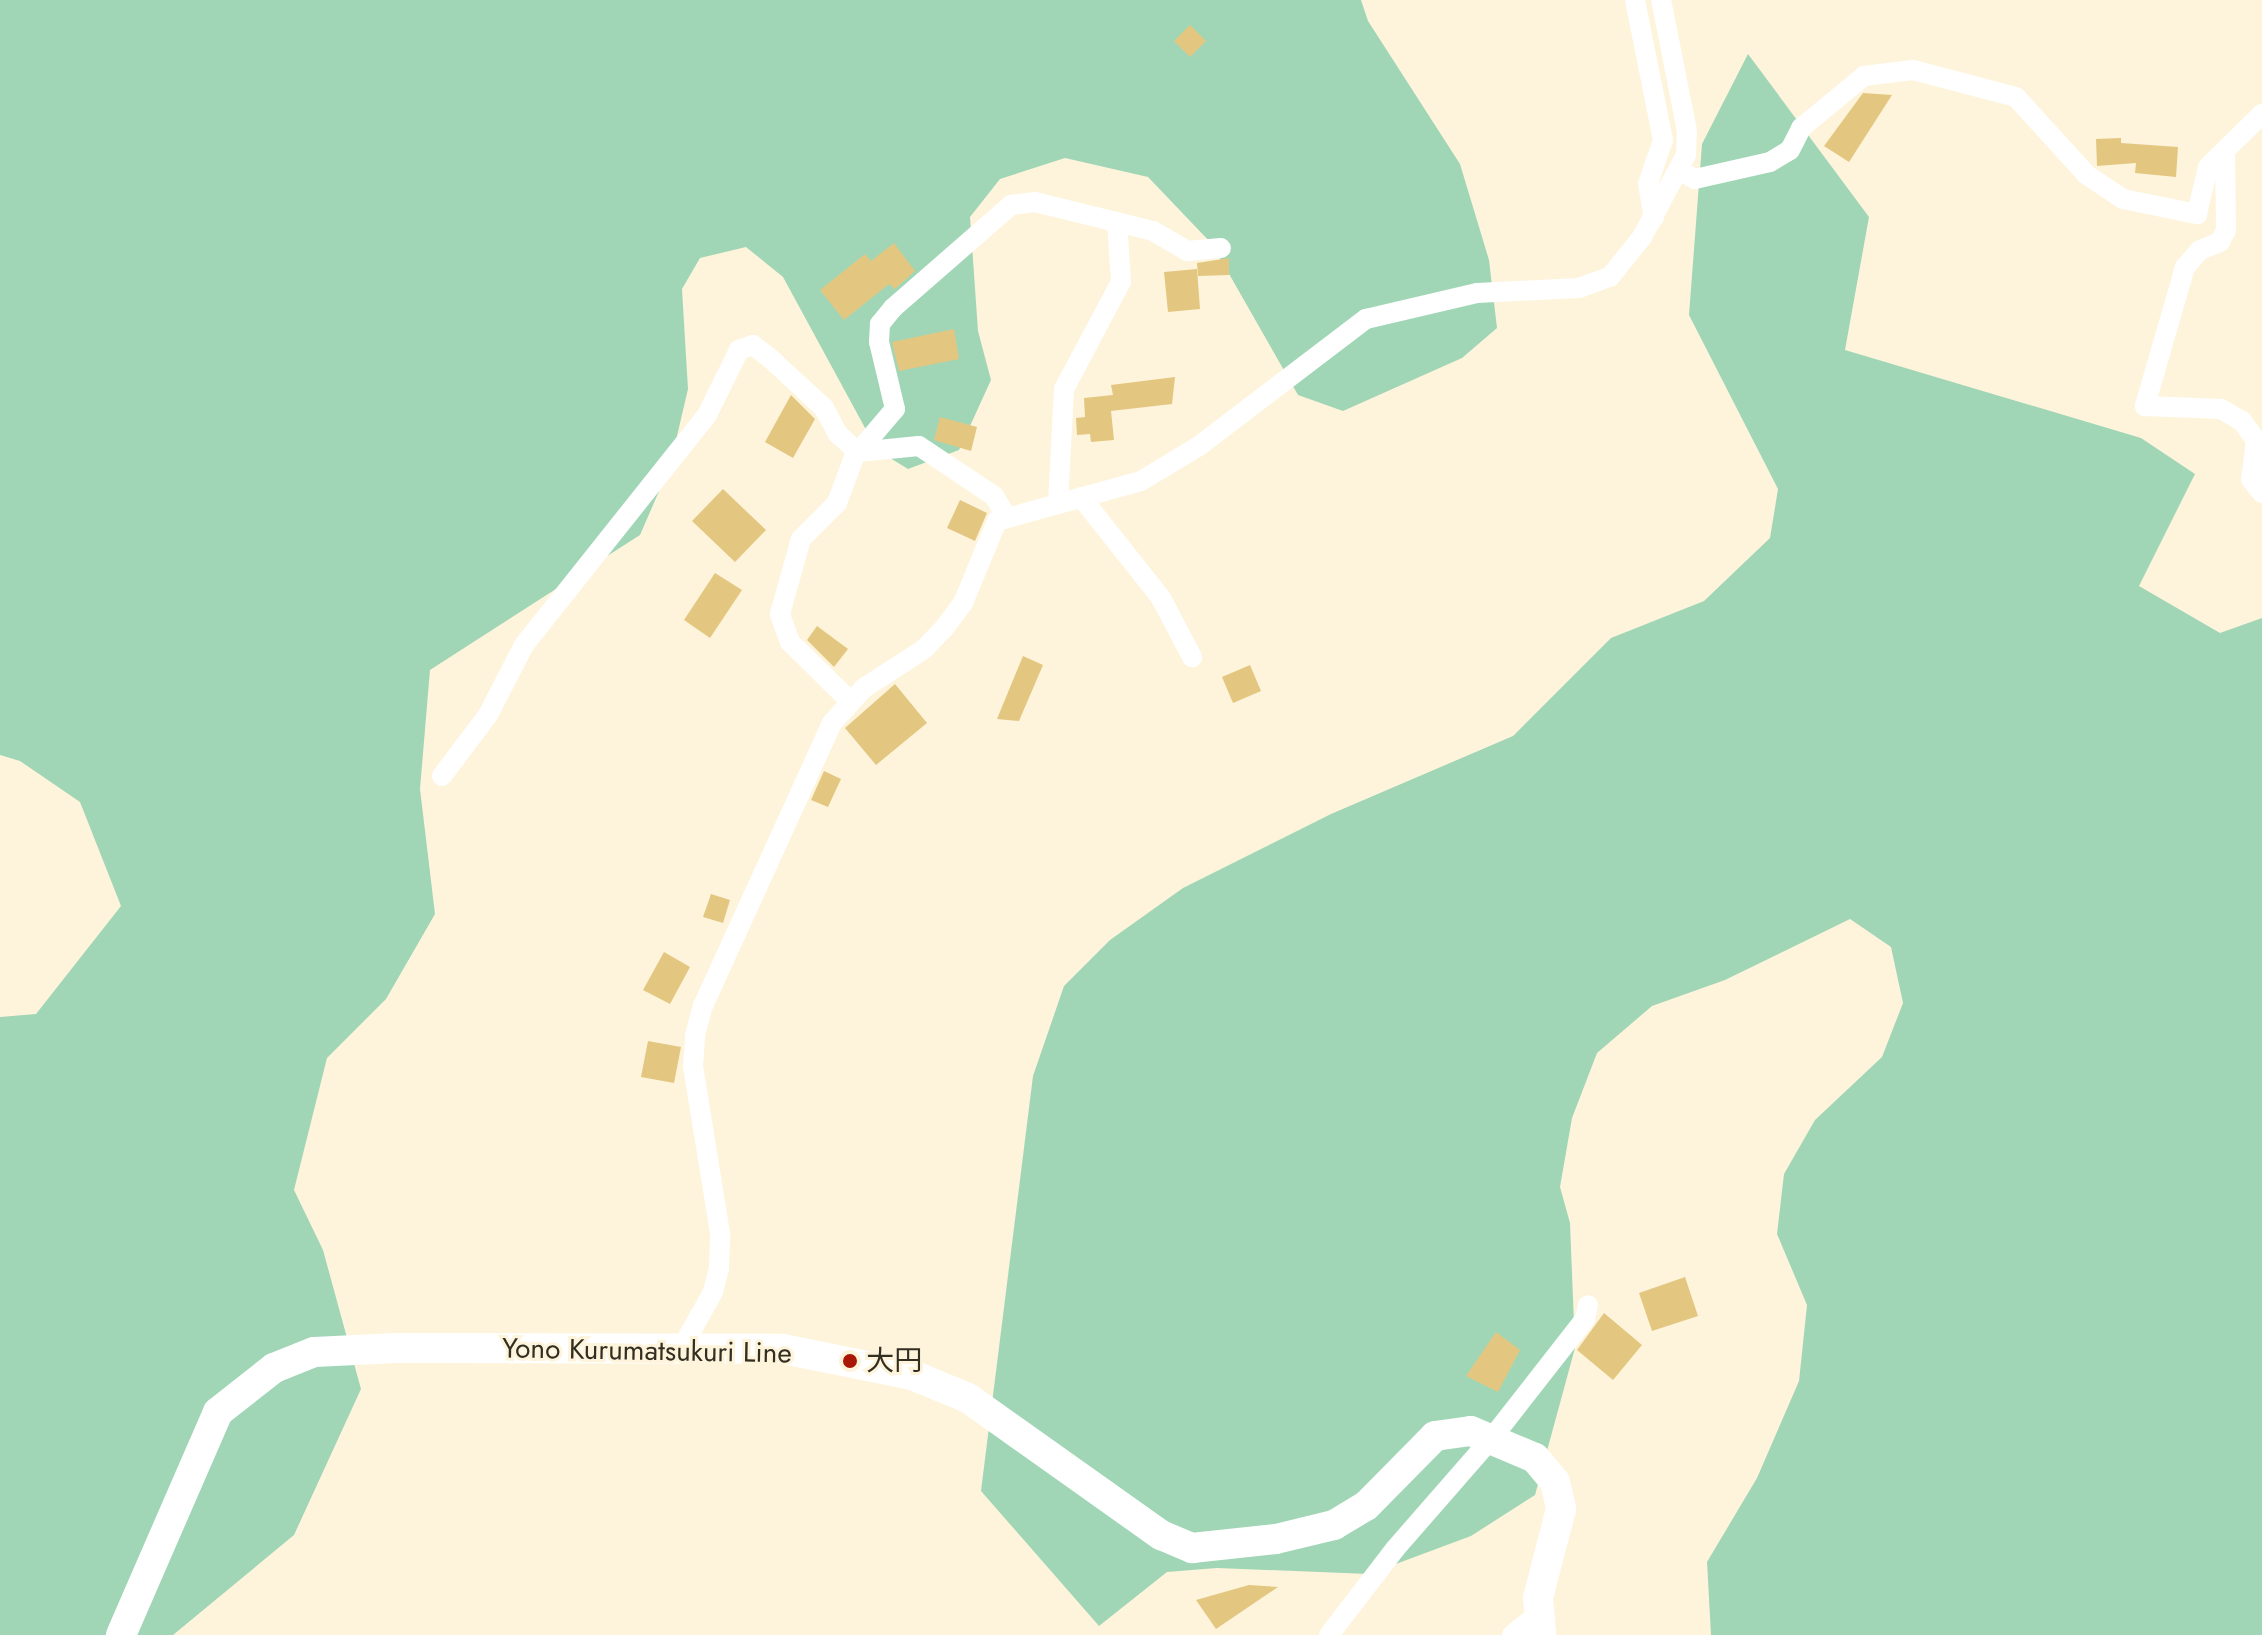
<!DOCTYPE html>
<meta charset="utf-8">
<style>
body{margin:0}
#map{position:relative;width:2262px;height:1635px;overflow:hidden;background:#fef4db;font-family:Jost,"Noto Sans JP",sans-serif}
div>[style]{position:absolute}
.green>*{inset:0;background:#a0d6b6}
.building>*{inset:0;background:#e3c780}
.street>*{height:20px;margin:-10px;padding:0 10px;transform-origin:10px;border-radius:10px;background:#fff}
.secondary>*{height:30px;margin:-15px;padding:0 15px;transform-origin:15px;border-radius:15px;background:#fff}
.dots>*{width:22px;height:22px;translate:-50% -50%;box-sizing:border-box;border:4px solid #fef4db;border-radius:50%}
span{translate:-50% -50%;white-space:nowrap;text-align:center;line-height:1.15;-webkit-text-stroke:6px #fef4db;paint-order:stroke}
.street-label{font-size:28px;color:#332e22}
.poi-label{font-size:28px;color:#332e22}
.left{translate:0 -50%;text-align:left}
</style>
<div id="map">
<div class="green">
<div style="clip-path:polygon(0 0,1361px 0,1368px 21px,1460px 164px,1489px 260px,1497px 328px,1462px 358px,1343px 411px,1298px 395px,1212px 244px,1148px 177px,1065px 158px,1000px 179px,970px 217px,978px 331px,991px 380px,959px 450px,908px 469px,877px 450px,783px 277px,746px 247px,700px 258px,682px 289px,688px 389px,670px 466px,640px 535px,430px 670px,420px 789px,435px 914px,386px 999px,327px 1058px,294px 1190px,323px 1250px,361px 1389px,294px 1535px,173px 1635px,0 1635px,0 1017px,36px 1014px,121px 906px,80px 802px,20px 761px,0 755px)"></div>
<div style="clip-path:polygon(1748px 54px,1869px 217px,1845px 350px,2141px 438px,2195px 474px,2139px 586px,2220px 633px,2262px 618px,2262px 1635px,1711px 1635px,1707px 1562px,1757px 1478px,1799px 1381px,1807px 1305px,1777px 1234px,1784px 1174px,1815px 1120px,1882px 1057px,1903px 1003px,1891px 947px,1850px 919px,1725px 980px,1652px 1006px,1597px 1053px,1572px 1118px,1560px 1187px,1570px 1223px,1575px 1348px,1535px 1495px,1471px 1536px,1369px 1574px,1217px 1568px,1167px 1572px,1099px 1626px,981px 1491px,1033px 1076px,1064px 986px,1110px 940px,1183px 888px,1331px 814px,1513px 736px,1611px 638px,1704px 601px,1770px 538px,1778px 489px,1689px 315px,1702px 144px)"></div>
</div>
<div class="building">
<div style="clip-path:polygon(1190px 25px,1206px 41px,1190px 57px,1174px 41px)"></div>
<div style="clip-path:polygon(1863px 93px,1892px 95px,1849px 162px,1824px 146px)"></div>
<div style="clip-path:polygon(2121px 138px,2121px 143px,2178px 147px,2176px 177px,2135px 173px,2136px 163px,2097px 166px,2096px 139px)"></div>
<div style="clip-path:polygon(894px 243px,915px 271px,895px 289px,889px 284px,844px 320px,820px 290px,865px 254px,871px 261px)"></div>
<div style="clip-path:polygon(1229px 258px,1229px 275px,1198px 276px,1197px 263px)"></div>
<div style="clip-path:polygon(1197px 269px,1200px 309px,1168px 312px,1164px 272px)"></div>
<div style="clip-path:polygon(954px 329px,959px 359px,899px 371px,892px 342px)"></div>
<div style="clip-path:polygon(1175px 377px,1172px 404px,1111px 411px,1114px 440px,1091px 442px,1090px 434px,1077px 435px,1076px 418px,1085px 417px,1084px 398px,1113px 395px,1111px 385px)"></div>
<div style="clip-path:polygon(791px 395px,815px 419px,793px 458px,765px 442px)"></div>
<div style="clip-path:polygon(940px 417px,977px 427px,971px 451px,934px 440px)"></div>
<div style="clip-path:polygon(723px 489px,766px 530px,735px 562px,692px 521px)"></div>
<div style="clip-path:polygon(960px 500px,987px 513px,975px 541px,947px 528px)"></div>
<div style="clip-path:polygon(715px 573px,742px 590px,710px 638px,684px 620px)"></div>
<div style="clip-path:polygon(817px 626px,848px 649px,834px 667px,807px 640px)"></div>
<div style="clip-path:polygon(1023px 656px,1043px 665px,1019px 721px,997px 719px)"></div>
<div style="clip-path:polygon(1250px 665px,1261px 691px,1233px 703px,1222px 677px)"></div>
<div style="clip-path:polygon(895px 684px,927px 723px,876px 765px,845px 728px)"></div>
<div style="clip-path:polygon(824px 771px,841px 779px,828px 807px,811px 800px)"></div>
<div style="clip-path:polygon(711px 894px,730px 900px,723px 923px,703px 917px)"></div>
<div style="clip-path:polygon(664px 952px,690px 967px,670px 1004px,643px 990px)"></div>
<div style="clip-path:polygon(648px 1041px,681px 1047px,674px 1083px,641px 1077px)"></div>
<div style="clip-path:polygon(1685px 1277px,1698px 1316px,1652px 1331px,1639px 1293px)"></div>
<div style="clip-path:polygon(1604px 1313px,1642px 1345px,1613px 1380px,1577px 1350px)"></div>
<div style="clip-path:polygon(1496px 1332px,1520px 1350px,1498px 1392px,1466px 1376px)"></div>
<div style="clip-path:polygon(1249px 1585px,1278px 1587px,1216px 1629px,1196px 1600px)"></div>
</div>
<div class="street">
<div style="left:1635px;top:0;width:143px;rotate:78.7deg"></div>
<div style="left:1663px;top:140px;width:46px;rotate:108.8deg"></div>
<div style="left:1648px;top:184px;width:34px;rotate:80deg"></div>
<div style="left:2225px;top:150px;width:80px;rotate:89.3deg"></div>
<div style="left:2226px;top:230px;width:13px;rotate:117deg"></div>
<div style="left:2220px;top:242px;width:22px;rotate:158deg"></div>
<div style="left:2200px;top:250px;width:23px;rotate:131deg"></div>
<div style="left:2185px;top:267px;width:145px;rotate:106.1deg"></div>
<div style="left:2145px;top:406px;width:76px;rotate:2.3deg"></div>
<div style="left:2221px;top:409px;width:24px;rotate:30deg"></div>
<div style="left:2242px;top:421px;width:24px;rotate:54deg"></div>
<div style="left:2256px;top:440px;width:39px;rotate:97deg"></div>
<div style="left:2251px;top:479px;width:18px;rotate:52deg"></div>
<div style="left:1680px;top:171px;width:17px;rotate:28deg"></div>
<div style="left:1695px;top:179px;width:77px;rotate:-12.8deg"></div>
<div style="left:1770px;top:162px;width:23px;rotate:-31deg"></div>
<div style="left:1790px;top:150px;width:25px;rotate:-63deg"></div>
<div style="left:1801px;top:128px;width:82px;rotate:-39.5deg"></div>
<div style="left:1864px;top:76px;width:49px;rotate:-7deg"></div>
<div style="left:1913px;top:70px;width:106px;rotate:14.7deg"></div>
<div style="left:2016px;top:97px;width:105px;rotate:47.7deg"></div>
<div style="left:2087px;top:175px;width:43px;rotate:33.7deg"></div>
<div style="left:2123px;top:199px;width:76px;rotate:11.5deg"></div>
<div style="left:2197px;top:214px;width:48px;rotate:-76.8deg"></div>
<div style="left:2208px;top:167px;width:76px;rotate:-44.5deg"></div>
<div style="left:1081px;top:497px;width:129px;rotate:51.6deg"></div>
<div style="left:1161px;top:598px;width:67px;rotate:62.3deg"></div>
<div style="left:1058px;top:504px;width:115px;rotate:-87deg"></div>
<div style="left:1064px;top:389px;width:121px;rotate:-62deg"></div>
<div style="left:1121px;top:282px;width:60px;rotate:-93.8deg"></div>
<div style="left:850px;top:701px;width:84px;rotate:-135.5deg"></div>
<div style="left:790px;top:642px;width:30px;rotate:-110deg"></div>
<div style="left:780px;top:614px;width:78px;rotate:-74.4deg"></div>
<div style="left:801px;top:539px;width:51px;rotate:-45deg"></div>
<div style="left:837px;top:503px;width:49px;rotate:-69.7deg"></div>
<div style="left:854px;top:457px;width:63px;rotate:-49.5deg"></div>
<div style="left:895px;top:409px;width:69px;rotate:-103.4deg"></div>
<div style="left:879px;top:342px;width:18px;rotate:-87deg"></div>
<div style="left:880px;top:324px;width:21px;rotate:-51deg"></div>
<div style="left:893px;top:308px;width:157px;rotate:-41.1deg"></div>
<div style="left:1011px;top:205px;width:24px;rotate:-7deg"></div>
<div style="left:1035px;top:202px;width:122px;rotate:13.8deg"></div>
<div style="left:1153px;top:231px;width:39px;rotate:30deg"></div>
<div style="left:1187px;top:251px;width:34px;rotate:-5deg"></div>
<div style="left:442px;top:776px;width:76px;rotate:-53deg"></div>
<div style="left:488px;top:715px;width:79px;rotate:-62.8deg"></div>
<div style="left:524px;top:645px;width:294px;rotate:-51.5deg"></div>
<div style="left:707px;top:415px;width:72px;rotate:-63.8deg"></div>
<div style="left:739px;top:350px;width:15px;rotate:-20deg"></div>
<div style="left:753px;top:345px;width:24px;rotate:38deg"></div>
<div style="left:772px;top:360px;width:71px;rotate:42.7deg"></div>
<div style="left:824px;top:408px;width:30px;rotate:62deg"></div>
<div style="left:838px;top:434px;width:27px;rotate:42deg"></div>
<div style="left:858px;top:452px;width:61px;rotate:-5.6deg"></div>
<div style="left:919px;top:446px;width:90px;rotate:33.7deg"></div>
<div style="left:994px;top:496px;width:23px;rotate:59deg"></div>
<div style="left:681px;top:1349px;width:65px;rotate:-60.7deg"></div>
<div style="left:713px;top:1292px;width:25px;rotate:-76deg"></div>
<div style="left:719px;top:1268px;width:35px;rotate:-88deg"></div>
<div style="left:720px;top:1233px;width:168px;rotate:-99.2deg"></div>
<div style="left:693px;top:1067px;width:32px;rotate:-86deg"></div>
<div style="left:695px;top:1035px;width:30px;rotate:-75deg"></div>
<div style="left:703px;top:1006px;width:311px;rotate:-65.5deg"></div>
<div style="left:832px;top:723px;width:47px;rotate:-47.6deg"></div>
<div style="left:864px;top:688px;width:72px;rotate:-33deg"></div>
<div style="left:924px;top:649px;width:30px;rotate:-46deg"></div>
<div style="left:945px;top:627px;width:30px;rotate:-53deg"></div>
<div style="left:963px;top:603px;width:89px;rotate:-67.5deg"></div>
<div style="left:997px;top:521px;width:149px;rotate:-15.5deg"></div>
<div style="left:1141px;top:481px;width:68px;rotate:-31.1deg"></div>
<div style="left:1199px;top:446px;width:210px;rotate:-37.3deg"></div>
<div style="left:1366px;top:319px;width:114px;rotate:-13.2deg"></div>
<div style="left:1477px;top:293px;width:102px;rotate:-2.8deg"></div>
<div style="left:1579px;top:288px;width:33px;rotate:-20deg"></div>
<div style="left:1610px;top:277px;width:51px;rotate:-51.3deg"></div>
<div style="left:1642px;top:237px;width:93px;rotate:-61.8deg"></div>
<div style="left:1686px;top:155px;width:24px;rotate:-88deg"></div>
<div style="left:1687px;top:131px;width:134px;rotate:-101.2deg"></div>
<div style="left:1329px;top:1635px;width:108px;rotate:-52.5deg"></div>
<div style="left:1395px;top:1549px;width:147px;rotate:-48.9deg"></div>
<div style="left:1492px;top:1438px;width:151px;rotate:-52deg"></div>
<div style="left:1585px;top:1319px;width:14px;rotate:-78deg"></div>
<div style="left:1512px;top:1635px;width:35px;rotate:-39deg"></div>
</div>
<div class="secondary">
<div style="left:121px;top:1635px;width:243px;rotate:-66.5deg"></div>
<div style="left:218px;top:1412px;width:71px;rotate:-38.2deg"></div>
<div style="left:274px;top:1368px;width:43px;rotate:-21.8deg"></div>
<div style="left:314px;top:1352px;width:83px;rotate:-2.8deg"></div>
<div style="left:397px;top:1348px;width:386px;rotate:0.1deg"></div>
<div style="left:783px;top:1349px;width:132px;rotate:11.4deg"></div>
<div style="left:912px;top:1375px;width:61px;rotate:22.3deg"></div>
<div style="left:968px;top:1398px;width:237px;rotate:35.4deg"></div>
<div style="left:1161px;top:1535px;width:34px;rotate:23deg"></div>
<div style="left:1192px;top:1548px;width:84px;rotate:-6.1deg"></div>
<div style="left:1276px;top:1539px;width:60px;rotate:-13.6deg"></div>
<div style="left:1334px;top:1525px;width:37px;rotate:-31deg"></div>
<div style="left:1366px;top:1506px;width:98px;rotate:-45.4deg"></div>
<div style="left:1435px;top:1436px;width:36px;rotate:-8deg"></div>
<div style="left:1471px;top:1431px;width:69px;rotate:22.9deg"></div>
<div style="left:1535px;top:1458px;width:31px;rotate:50deg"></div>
<div style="left:1555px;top:1482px;width:28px;rotate:77deg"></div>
<div style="left:1561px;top:1509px;width:92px;rotate:104.5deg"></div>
<div style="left:1538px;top:1598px;width:37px;rotate:85deg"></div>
</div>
<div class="dots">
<div style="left:850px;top:1361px;background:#a91807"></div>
</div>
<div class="street-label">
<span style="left:647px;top:1351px;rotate:1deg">Yono Kurumatsukuri Line</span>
</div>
<div class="poi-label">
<span class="left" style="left:866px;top:1361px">大円</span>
</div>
</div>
